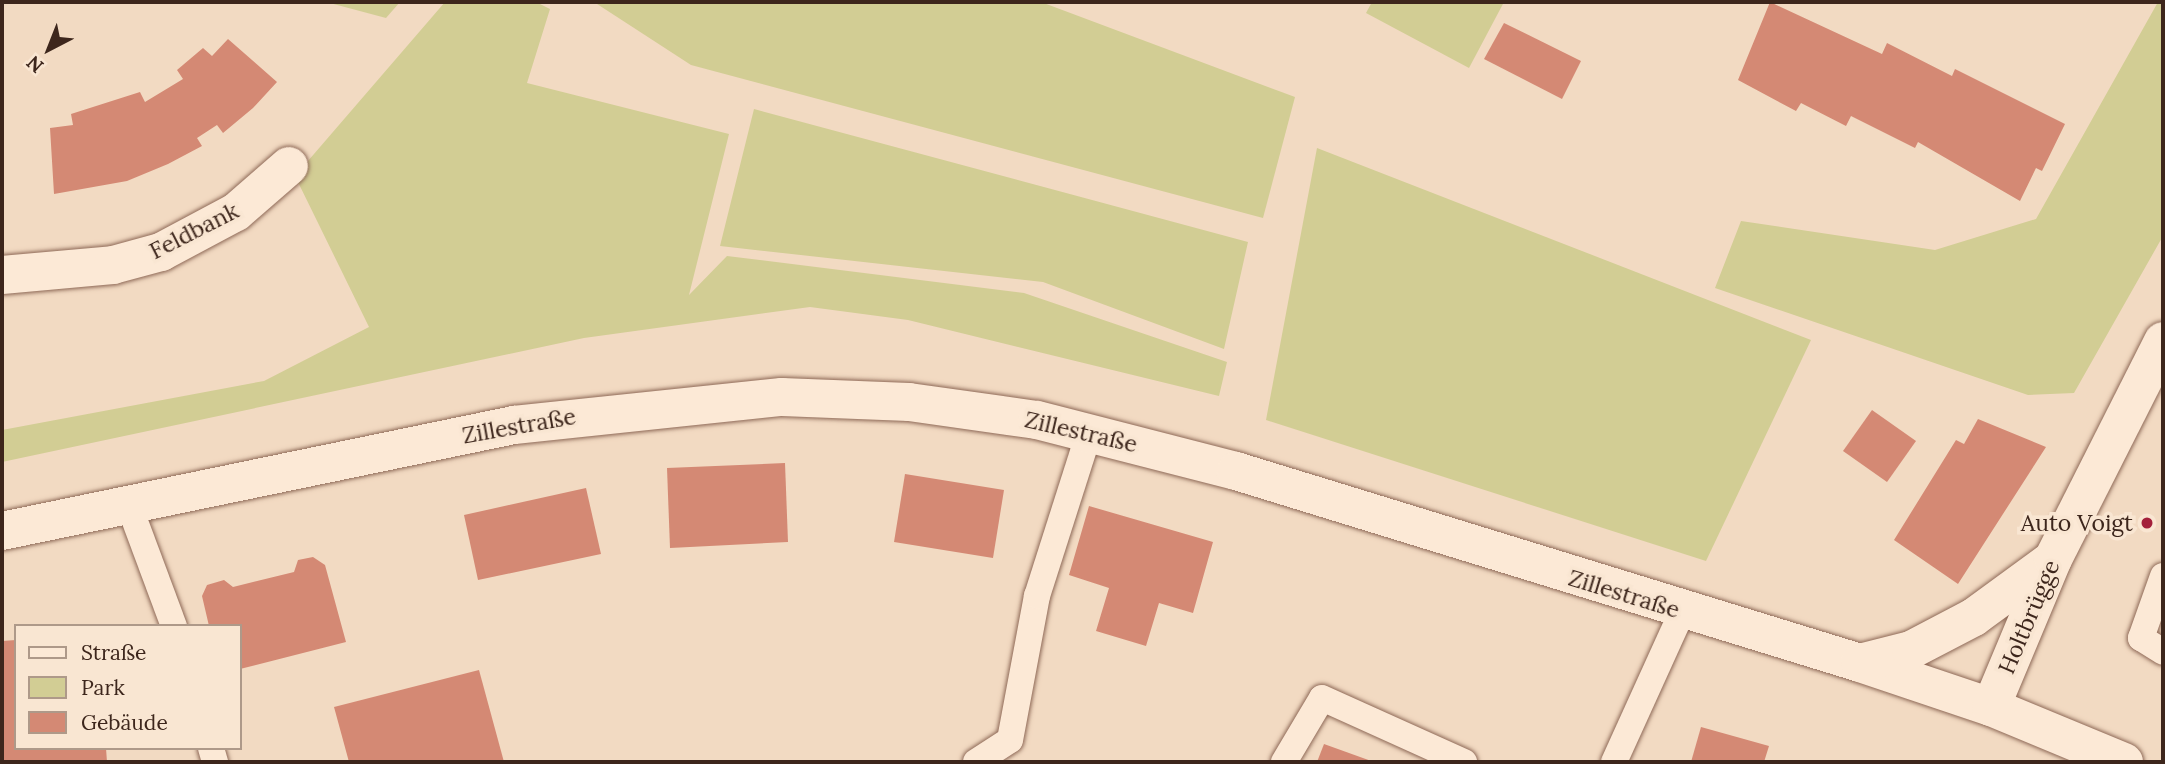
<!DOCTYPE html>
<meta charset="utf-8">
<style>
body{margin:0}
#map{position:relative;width:2165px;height:764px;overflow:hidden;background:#f2dac2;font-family:Lora,serif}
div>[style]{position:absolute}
.green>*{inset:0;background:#d2cd94}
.building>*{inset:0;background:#d48974}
.roads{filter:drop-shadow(0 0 2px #8e6957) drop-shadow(0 0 2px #8e6957)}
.service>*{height:26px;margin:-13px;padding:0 13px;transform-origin:13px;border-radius:13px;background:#fce9d6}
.minor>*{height:38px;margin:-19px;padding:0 19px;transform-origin:19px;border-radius:19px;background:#fce9d6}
.secondary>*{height:38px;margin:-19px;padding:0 19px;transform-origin:19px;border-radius:19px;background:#fce9d6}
.dots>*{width:19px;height:19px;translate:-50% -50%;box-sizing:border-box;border:4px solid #f9e6d2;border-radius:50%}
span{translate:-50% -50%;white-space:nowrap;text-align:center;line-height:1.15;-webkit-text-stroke:7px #f9e6d2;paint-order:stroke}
.street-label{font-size:23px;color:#3d261c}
.poi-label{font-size:23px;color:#3d261c}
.right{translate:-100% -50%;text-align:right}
.frame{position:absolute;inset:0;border:4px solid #3d261c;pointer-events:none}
.legend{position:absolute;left:14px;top:624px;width:228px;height:126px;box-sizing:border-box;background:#f9e6d2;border:2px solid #ae9989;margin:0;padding:9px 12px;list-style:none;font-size:21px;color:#3d261c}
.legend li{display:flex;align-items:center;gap:14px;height:35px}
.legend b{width:35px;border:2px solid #ae9989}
.north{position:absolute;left:14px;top:14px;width:70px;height:70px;-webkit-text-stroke:5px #f9e6d2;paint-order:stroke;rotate:222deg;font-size:19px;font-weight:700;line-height:28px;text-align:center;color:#3d261c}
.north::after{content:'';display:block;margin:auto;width:24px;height:32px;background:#3d261c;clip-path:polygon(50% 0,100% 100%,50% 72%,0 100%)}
</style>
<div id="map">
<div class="green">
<div style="clip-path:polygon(326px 2px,400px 2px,386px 18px)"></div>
<div style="clip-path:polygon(445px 2px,536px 2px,550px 9px,527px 83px,729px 134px,689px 295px,727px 256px,1024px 293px,1227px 362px,1219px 396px,908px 320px,810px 307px,584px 338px,2px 462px,2px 430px,264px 381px,369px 327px,295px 176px)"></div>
<div style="clip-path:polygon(594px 2px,1041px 2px,1295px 97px,1263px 218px,691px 65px)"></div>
<div style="clip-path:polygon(1372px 2px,1504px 2px,1469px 68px,1366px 13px)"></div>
<div style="clip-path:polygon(2158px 2px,2163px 2px,2163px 236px,2074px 393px,2028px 395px,1715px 288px,1741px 221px,1935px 250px,2036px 219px)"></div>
<div style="clip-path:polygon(754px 109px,1248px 242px,1224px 349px,1043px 282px,720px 246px)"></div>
<div style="clip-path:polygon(1317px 148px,1811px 340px,1706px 561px,1266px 420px)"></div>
</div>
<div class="building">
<div style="clip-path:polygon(1770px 2px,1882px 54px,1887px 43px,1952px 76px,1955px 69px,2065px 124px,2042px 171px,2036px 168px,2020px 201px,1918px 142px,1915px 148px,1851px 116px,1846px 126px,1801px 103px,1796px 111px,1738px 80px)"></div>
<div style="clip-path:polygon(1504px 23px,1581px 61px,1562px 99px,1484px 59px)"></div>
<div style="clip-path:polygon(228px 39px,277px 82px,253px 108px,223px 133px,217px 125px,197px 138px,202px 146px,168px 164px,127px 181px,54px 194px,50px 128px,73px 125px,71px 114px,140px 92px,145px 102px,183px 79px,177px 70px,203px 48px,212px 56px)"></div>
<div style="clip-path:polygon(1872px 410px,1916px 441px,1887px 482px,1843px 451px)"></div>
<div style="clip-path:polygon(1978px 419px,2046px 447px,1958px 584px,1894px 540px,1956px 440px,1964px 444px)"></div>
<div style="clip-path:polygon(785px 463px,788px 542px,670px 548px,667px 468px)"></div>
<div style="clip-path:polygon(905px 474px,1004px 490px,993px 558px,894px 542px)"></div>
<div style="clip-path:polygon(586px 488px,601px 554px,478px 580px,464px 515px)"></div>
<div style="clip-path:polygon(1089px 506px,1213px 542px,1193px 613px,1159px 603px,1146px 646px,1096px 631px,1109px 588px,1069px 575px)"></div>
<div style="clip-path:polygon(313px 557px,325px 565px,346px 642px,240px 669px,240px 626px,209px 626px,202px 596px,207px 585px,224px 580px,233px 587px,294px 572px,298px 560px)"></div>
<div style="clip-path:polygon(16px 640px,16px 748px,106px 748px,107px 762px,2px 762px,2px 641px)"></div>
<div style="clip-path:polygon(479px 670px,504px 762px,349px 762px,334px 707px)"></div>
<div style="clip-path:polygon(1701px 727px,1769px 746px,1764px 762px,1691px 762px)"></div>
<div style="clip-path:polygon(1324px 744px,1374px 762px,1317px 762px)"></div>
</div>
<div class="roads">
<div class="service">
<div style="left:130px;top:508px;width:126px;rotate:69.6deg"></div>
<div style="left:2163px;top:576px;width:66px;rotate:109.5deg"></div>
<div style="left:2141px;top:638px;width:26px;rotate:32deg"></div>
<div style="left:211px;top:748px;width:15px;rotate:74deg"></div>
<div style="left:976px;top:762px;width:40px;rotate:-32.9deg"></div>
<div style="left:1010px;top:740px;width:147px;rotate:-79.4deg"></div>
<div style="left:1037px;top:596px;width:171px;rotate:-72.3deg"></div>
<div style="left:1284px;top:762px;width:74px;rotate:-59.3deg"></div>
<div style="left:1322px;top:698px;width:156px;rotate:24.3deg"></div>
<div style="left:1614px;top:762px;width:165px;rotate:-65.6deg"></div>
</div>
<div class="minor">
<div style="left:2px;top:275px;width:111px;rotate:-5.1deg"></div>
<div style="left:113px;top:265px;width:50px;rotate:-15.2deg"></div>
<div style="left:161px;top:252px;width:85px;rotate:-28.1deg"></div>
<div style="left:236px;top:212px;width:70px;rotate:-41deg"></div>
</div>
<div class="secondary">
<div style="left:2px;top:531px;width:523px;rotate:-11.7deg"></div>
<div style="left:514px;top:425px;width:269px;rotate:-6deg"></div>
<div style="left:782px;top:397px;width:127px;rotate:2.3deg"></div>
<div style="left:909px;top:402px;width:129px;rotate:8deg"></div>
<div style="left:1037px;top:420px;width:205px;rotate:14.4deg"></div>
<div style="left:1236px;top:471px;width:653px;rotate:17.1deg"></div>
<div style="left:1860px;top:663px;width:138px;rotate:18.6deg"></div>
<div style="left:1991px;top:707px;width:144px;rotate:22.5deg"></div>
<div style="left:1860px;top:663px;width:53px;rotate:-14.3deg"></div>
<div style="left:1911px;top:650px;width:71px;rotate:-27.6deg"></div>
<div style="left:1974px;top:617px;width:97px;rotate:-36.2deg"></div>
<div style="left:1991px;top:707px;width:160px;rotate:-67.3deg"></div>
<div style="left:2053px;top:559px;width:244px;rotate:-63.2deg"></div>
</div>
</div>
<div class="dots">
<div style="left:2147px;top:523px;background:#a4203b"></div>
</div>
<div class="street-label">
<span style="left:194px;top:231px;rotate:-27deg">Feldbank</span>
<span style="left:519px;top:426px;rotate:-10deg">Zillestraße</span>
<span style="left:1081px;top:432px;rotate:13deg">Zillestraße</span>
<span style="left:1624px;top:594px;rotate:17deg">Zillestraße</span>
<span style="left:2029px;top:617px;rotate:-67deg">Holtbrügge</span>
</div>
<div class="poi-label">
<span class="right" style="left:2133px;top:523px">Auto Voigt</span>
</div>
<div class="frame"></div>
<ul class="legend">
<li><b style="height:9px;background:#fce9d6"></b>Straße</li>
<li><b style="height:19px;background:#d2cd94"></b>Park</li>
<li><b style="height:19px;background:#d48974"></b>Gebäude</li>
</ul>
<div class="north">N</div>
</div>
